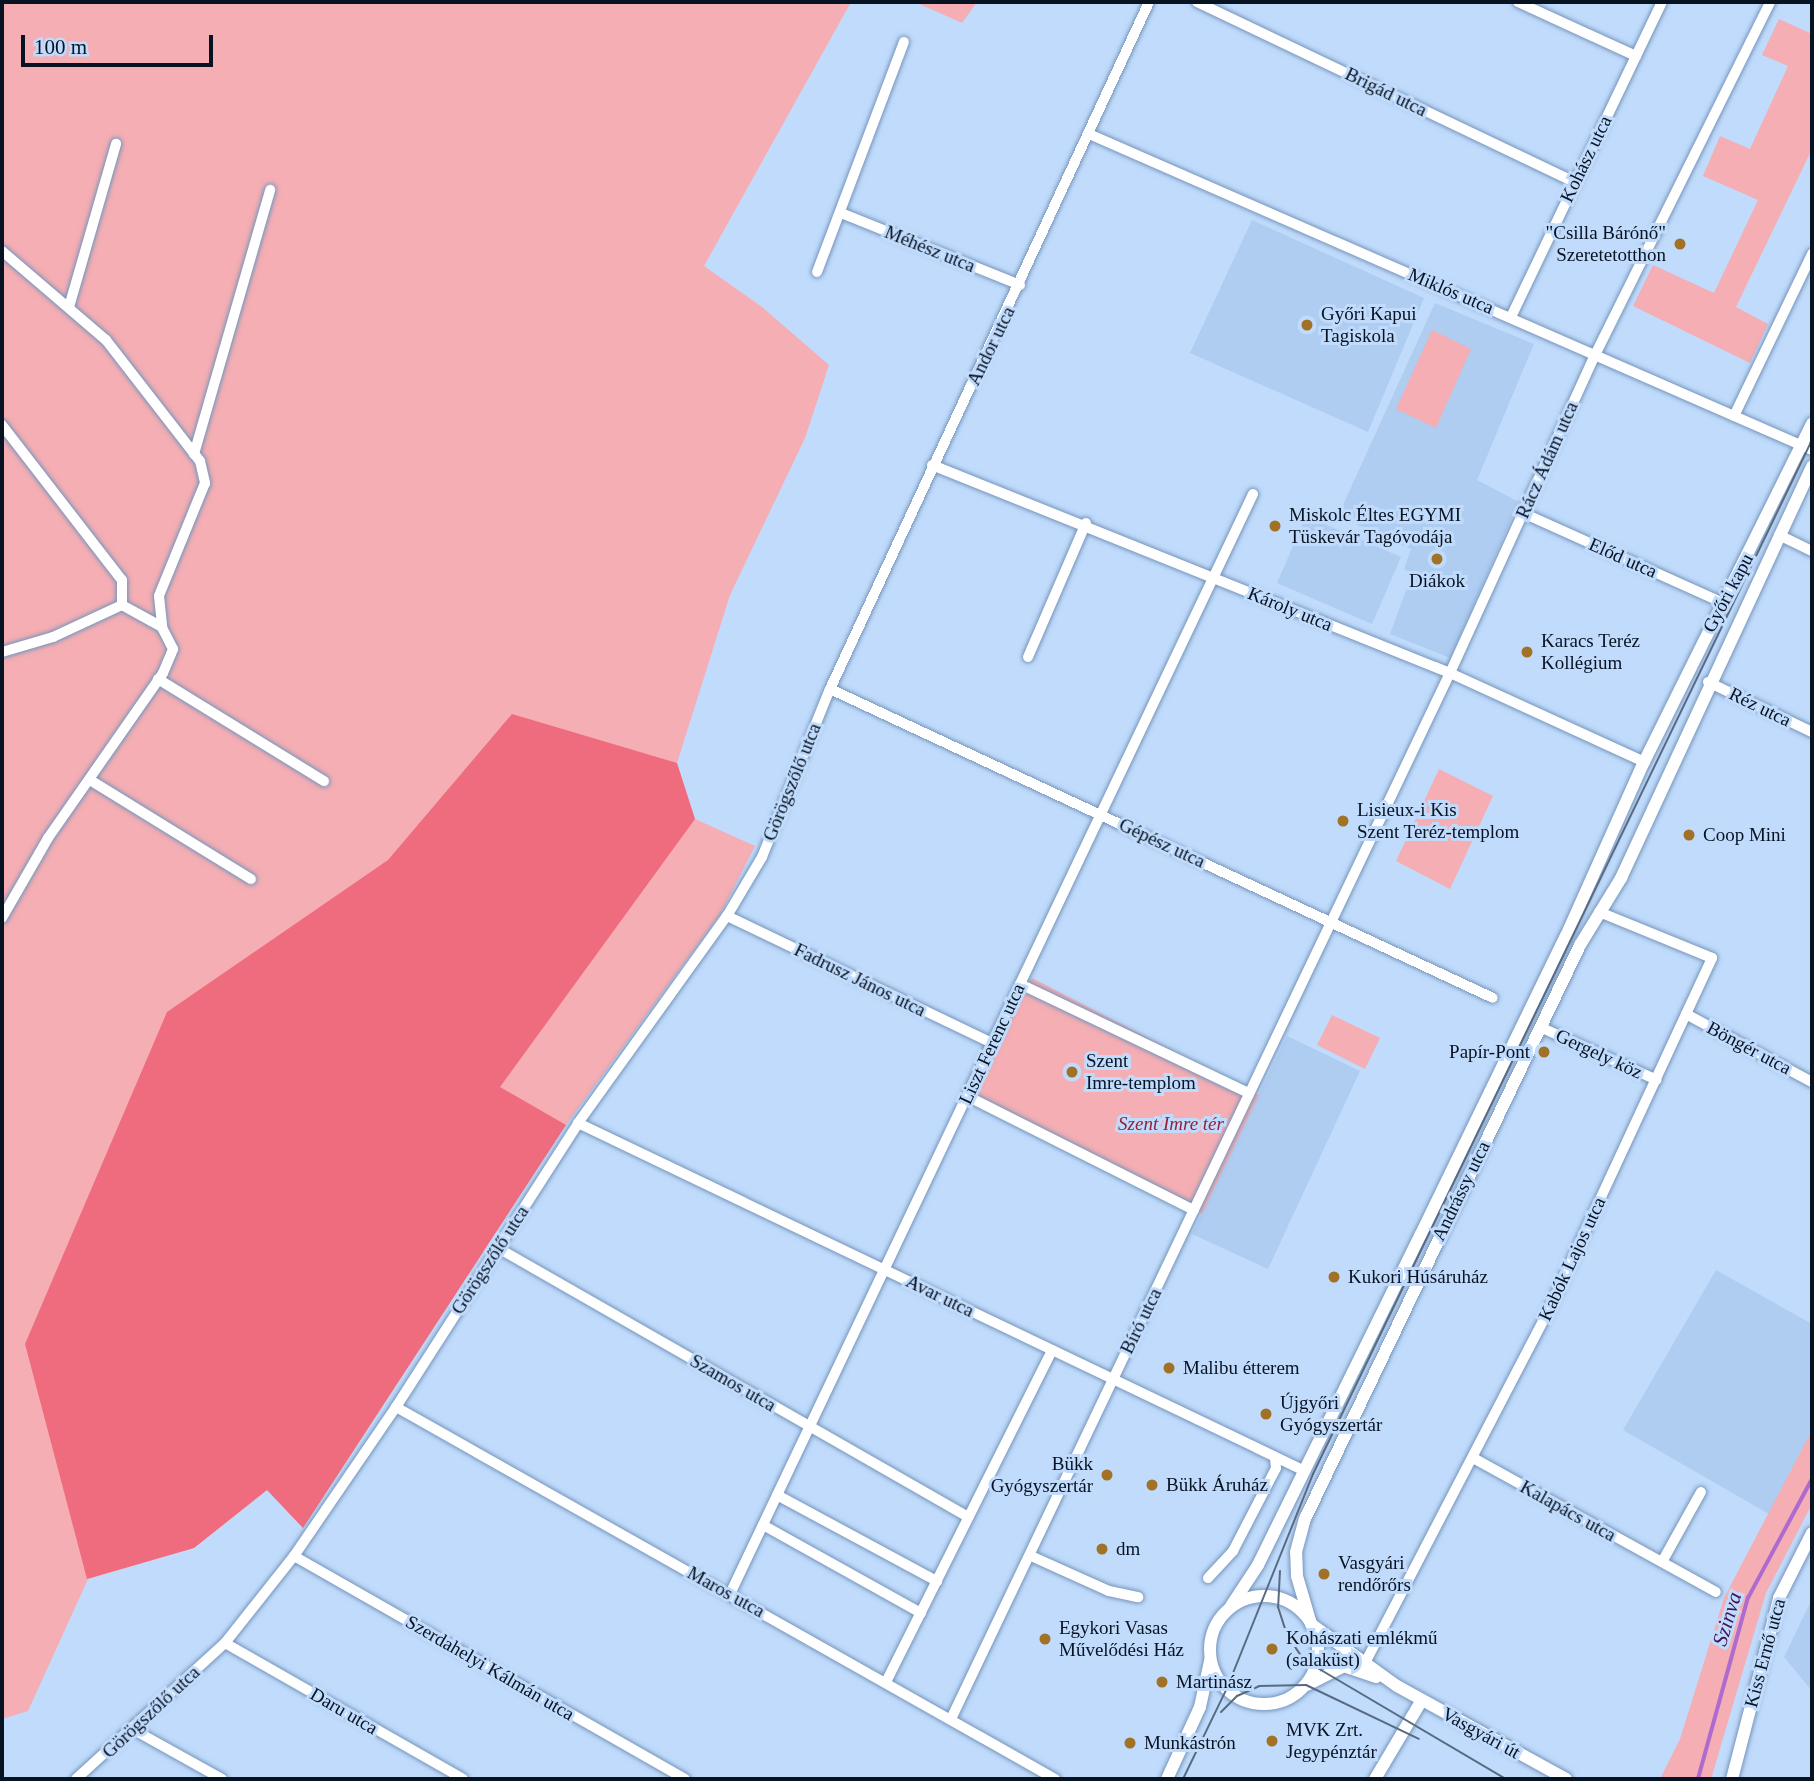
<!DOCTYPE html>
<meta charset="utf-8">
<style>
body{margin:0}
#map{position:relative;width:1814px;height:1781px;overflow:hidden;background:#c0dbfc;font-family:Georgia,serif}
div>[style]{position:absolute}
.built>*{inset:0;background:#afccf1}
.green>*{inset:0;background:#f5aeb3}
.forest>*{inset:0;background:#ee6c7e}
.stream>*{height:3.5px;margin:-1.75px;padding:0 1.75px;transform-origin:1.75px;border-radius:1.75px;background:#af6acf}
.roads{filter:drop-shadow(0 0 2px #7695bb) drop-shadow(0 0 2px #7695bb)}
.minor>*{height:10px;margin:-5px;padding:0 5px;transform-origin:5px;border-radius:5px;background:#fff}
.tertiary>*{height:12px;margin:-6px;padding:0 6px;transform-origin:6px;border-radius:6px;background:#fff}
.tertiary>.ring{margin:-6px;padding:0;box-sizing:content-box;background:none;border:12px solid #fff;border-radius:50%}
.tram>*{height:2px;margin:-1px;padding:0 1px;transform-origin:1px;border-radius:1px;background:#596b82}
.dots>*{width:19px;height:19px;translate:-50% -50%;box-sizing:border-box;border:4px solid #c0dbfc;border-radius:50%}
span{translate:-50% -50%;white-space:nowrap;text-align:center;line-height:1.15;-webkit-text-stroke:6px #c0dbfc;paint-order:stroke}
.street-label{font-size:19px;color:#081322}
.poi-label{font-size:19px;color:#081322}
.right{translate:-100% -50%;text-align:right}
.left{translate:0 -50%;text-align:left}
.park-label{font-size:19px;color:#96203a;font-style:italic}
.water-label{font-size:21px;color:#3f1252;font-style:italic}
.frame{position:absolute;inset:0;border:4px solid #081322;pointer-events:none}
.scale{position:absolute;left:21px;top:35px;width:192px;height:32px;box-sizing:border-box;border:4px solid #081322;border-top:0;padding-left:9px;font-size:21px;line-height:24px;white-space:nowrap;color:#081322;-webkit-text-stroke:5px #c0dbfc;paint-order:stroke}
</style>
<div id="map">
<div class="built">
<div style="clip-path:polygon(1252px 220px,1424px 298px,1368px 432px,1190px 353px)"></div>
<div style="clip-path:polygon(1435px 303px,1534px 344px,1477px 480px,1519px 502px,1450px 658px,1390px 634px,1412px 574px,1404px 569px,1411px 549px,1338px 516px)"></div>
<div style="clip-path:polygon(1306px 516px,1401px 557px,1372px 624px,1277px 583px)"></div>
<div style="clip-path:polygon(1287px 1036px,1360px 1071px,1268px 1269px,1192px 1234px)"></div>
<div style="clip-path:polygon(1716px 1270px,1812px 1324px,1812px 1430px,1769px 1514px,1623px 1430px)"></div>
<div style="clip-path:polygon(1812px 1599px,1812px 1691px,1784px 1657px)"></div>
</div>
<div class="green">
<div style="clip-path:polygon(2px 2px,851px 2px,704px 266px,762px 307px,829px 365px,805px 438px,730px 595px,677px 763px,695px 819px,755px 846px,721px 913px,566px 1125px,303px 1528px,267px 1490px,194px 1548px,88px 1579px,28px 1711px,2px 1719px)"></div>
<div style="clip-path:polygon(915px 2px,977px 2px,962px 23px)"></div>
<div style="clip-path:polygon(1779px 19px,1812px 34px,1812px 149px,1736px 307px,1768px 324px,1750px 363px,1633px 306px,1653px 265px,1714px 293px,1758px 200px,1703px 176px,1720px 136px,1750px 149px,1788px 66px,1762px 55px)"></div>
<div style="clip-path:polygon(1432px 330px,1471px 349px,1436px 428px,1396px 409px)"></div>
<div style="clip-path:polygon(1439px 769px,1493px 796px,1450px 889px,1396px 861px)"></div>
<div style="clip-path:polygon(1032px 978px,1259px 1095px,1202px 1214px,975px 1094px)"></div>
<div style="clip-path:polygon(1332px 1015px,1380px 1038px,1365px 1069px,1317px 1045px)"></div>
<div style="clip-path:polygon(1812px 1430px,1812px 1504px,1766px 1593px,1711px 1779px,1660px 1779px,1680px 1739px,1724px 1598px)"></div>
</div>
<div class="forest">
<div style="clip-path:polygon(512px 714px,677px 763px,695px 819px,500px 1087px,566px 1125px,303px 1528px,267px 1490px,194px 1548px,87px 1579px,25px 1344px,167px 1012px,388px 860px)"></div>
</div>
<div class="stream">
<div style="left:1698px;top:1779px;width:188px;rotate:-74.6deg"></div>
<div style="left:1748px;top:1598px;width:135px;rotate:-61.7deg"></div>
</div>
<div class="roads">
<div class="minor">
<div style="left:1197px;top:2px;width:419px;rotate:25.5deg"></div>
<div style="left:1518px;top:2px;width:130px;rotate:24.6deg"></div>
<div style="left:1089px;top:134px;width:789px;rotate:23.61deg"></div>
<div style="left:841px;top:213px;width:193px;rotate:21.9deg"></div>
<div style="left:2px;top:251px;width:137px;rotate:40.6deg"></div>
<div style="left:106px;top:340px;width:153px;rotate:52.2deg"></div>
<div style="left:200px;top:461px;width:23px;rotate:77deg"></div>
<div style="left:205px;top:483px;width:122px;rotate:112.2deg"></div>
<div style="left:159px;top:596px;width:31px;rotate:84deg"></div>
<div style="left:817px;top:272px;width:246px;rotate:-69.3deg"></div>
<div style="left:69px;top:307px;width:170px;rotate:-73.9deg"></div>
<div style="left:1511px;top:317px;width:349px;rotate:-64.4deg"></div>
<div style="left:1734px;top:416px;width:180px;rotate:-64.3deg"></div>
<div style="left:2px;top:425px;width:196px;rotate:52.3deg"></div>
<div style="left:122px;top:580px;width:25px;rotate:90deg"></div>
<div style="left:122px;top:605px;width:76px;rotate:155.1deg"></div>
<div style="left:53px;top:637px;width:53px;rotate:163.6deg"></div>
<div style="left:194px;top:454px;width:275px;rotate:-73.9deg"></div>
<div style="left:932px;top:465px;width:558px;rotate:21.88deg"></div>
<div style="left:1450px;top:673px;width:213px;rotate:24.6deg"></div>
<div style="left:1523px;top:513px;width:219px;rotate:24.2deg"></div>
<div style="left:1779px;top:535px;width:37px;rotate:26deg"></div>
<div style="left:1028px;top:657px;width:146px;rotate:-66.6deg"></div>
<div style="left:158px;top:679px;width:195px;rotate:31.6deg"></div>
<div style="left:1708px;top:682px;width:115px;rotate:25.7deg"></div>
<div style="left:830px;top:689px;width:731px;rotate:24.99deg"></div>
<div style="left:90px;top:780px;width:189px;rotate:31.6deg"></div>
<div style="left:727px;top:916px;width:294px;rotate:25.6deg"></div>
<div style="left:2px;top:918px;width:92px;rotate:-60.1deg"></div>
<div style="left:48px;top:838px;width:201px;rotate:-55.1deg"></div>
<div style="left:163px;top:673px;width:26px;rotate:-67deg"></div>
<div style="left:173px;top:649px;width:25px;rotate:-117deg"></div>
<div style="left:162px;top:627px;width:46px;rotate:-151.2deg"></div>
<div style="left:1020px;top:984px;width:254px;rotate:25.5deg"></div>
<div style="left:1686px;top:1014px;width:143px;rotate:28.4deg"></div>
<div style="left:1540px;top:1027px;width:128px;rotate:24.4deg"></div>
<div style="left:967px;top:1096px;width:254px;rotate:26.7deg"></div>
<div style="left:578px;top:1123px;width:804px;rotate:25.58deg"></div>
<div style="left:498px;top:1248px;width:542px;rotate:29.78deg"></div>
<div style="left:396px;top:1407px;width:757px;rotate:29.44deg"></div>
<div style="left:1475px;top:1459px;width:275px;rotate:28.9deg"></div>
<div style="left:777px;top:1495px;width:182px;rotate:28.3deg"></div>
<div style="left:763px;top:1525px;width:181px;rotate:29.1deg"></div>
<div style="left:294px;top:1556px;width:450px;rotate:29.7deg"></div>
<div style="left:1031px;top:1556px;width:85px;rotate:24.2deg"></div>
<div style="left:1109px;top:1591px;width:30px;rotate:12deg"></div>
<div style="left:1662px;top:1562px;width:80px;rotate:-60.9deg"></div>
<div style="left:1208px;top:1578px;width:37px;rotate:-47deg"></div>
<div style="left:1233px;top:1551px;width:93px;rotate:-62.6deg"></div>
<div style="left:1276px;top:1468px;width:10px;rotate:-96deg"></div>
<div style="left:730px;top:1594px;width:1218px;rotate:-64.57deg"></div>
<div style="left:225px;top:1643px;width:274px;rotate:29.7deg"></div>
<div style="left:1365px;top:1663px;width:401px;rotate:-62.5deg"></div>
<div style="left:1550px;top:1307px;width:385px;rotate:-65.1deg"></div>
<div style="left:1712px;top:958px;width:122px;rotate:-157.8deg"></div>
<div style="left:886px;top:1682px;width:371px;rotate:-63.4deg"></div>
<div style="left:951px;top:1719px;width:1159px;rotate:-64.5deg"></div>
<div style="left:1450px;top:673px;width:349px;rotate:-65.5deg"></div>
<div style="left:1595px;top:355px;width:394px;rotate:-63.6deg"></div>
<div style="left:134px;top:1730px;width:101px;rotate:29.1deg"></div>
<div style="left:76px;top:1779px;width:202px;rotate:-42.4deg"></div>
<div style="left:225px;top:1643px;width:111px;rotate:-51.6deg"></div>
<div style="left:294px;top:1556px;width:181px;rotate:-55.6deg"></div>
<div style="left:396px;top:1407px;width:337px;rotate:-57.3deg"></div>
<div style="left:578px;top:1123px;width:255px;rotate:-54.3deg"></div>
<div style="left:727px;top:916px;width:69px;rotate:-59.3deg"></div>
<div style="left:762px;top:857px;width:181px;rotate:-68deg"></div>
<div style="left:830px;top:689px;width:757px;rotate:-65.09deg"></div>
</div>
<div class="tertiary">
<div class="ring" style="left:1210px;top:1596px;width:96px;height:96px"></div>
<div style="left:1231px;top:1606px;width:49px;rotate:-56.6deg"></div>
<div style="left:1258px;top:1565px;width:369px;rotate:-63.8deg"></div>
<div style="left:1421px;top:1234px;width:331px;rotate:-64.1deg"></div>
<div style="left:1566px;top:936px;width:191px;rotate:-65.9deg"></div>
<div style="left:1644px;top:762px;width:378px;rotate:-63.6deg"></div>
<div style="left:1311px;top:1624px;width:50px;rotate:-106.3deg"></div>
<div style="left:1297px;top:1576px;width:24px;rotate:-92deg"></div>
<div style="left:1296px;top:1552px;width:34px;rotate:-75deg"></div>
<div style="left:1305px;top:1519px;width:636px;rotate:-64.4deg"></div>
<div style="left:1580px;top:945px;width:79px;rotate:-58.5deg"></div>
<div style="left:1621px;top:878px;width:454px;rotate:-65.1deg"></div>
<div style="left:1311px;top:1624px;width:106px;rotate:35.8deg"></div>
<div style="left:1397px;top:1686px;width:193px;rotate:28.8deg"></div>
<div style="left:1307px;top:1685px;width:42px;rotate:-27.2deg"></div>
<div style="left:1344px;top:1666px;width:34px;rotate:19deg"></div>
<div style="left:1167px;top:1779px;width:79px;rotate:-65.4deg"></div>
<div style="left:1200px;top:1707px;width:47px;rotate:-77.7deg"></div>
<div style="left:1375px;top:1779px;width:92px;rotate:-59.3deg"></div>
<div style="left:1732px;top:1779px;width:187px;rotate:-75.4deg"></div>
<div style="left:1779px;top:1598px;width:73px;rotate:-63.1deg"></div>
</div>
</div>
<div class="tram">
<div style="left:1280px;top:1571px;width:36px;rotate:93deg"></div>
<div style="left:1278px;top:1607px;width:29px;rotate:72deg"></div>
<div style="left:1287px;top:1635px;width:30px;rotate:56deg"></div>
<div style="left:1304px;top:1660px;width:234px;rotate:30.5deg"></div>
<div style="left:1221px;top:1712px;width:23px;rotate:-45deg"></div>
<div style="left:1237px;top:1696px;width:24px;rotate:-24deg"></div>
<div style="left:1259px;top:1686px;width:47px;rotate:-1.2deg"></div>
<div style="left:1306px;top:1685px;width:125px;rotate:25.5deg"></div>
<div style="left:1183px;top:1779px;width:101px;rotate:-64.2deg"></div>
<div style="left:1227px;top:1688px;width:231px;rotate:-68.1deg"></div>
<div style="left:1313px;top:1474px;width:1148px;rotate:-64.24deg"></div>
</div>
<div class="dots">
<div style="left:1680px;top:244px;background:#a17125"></div>
<div style="left:1307px;top:325px;background:#a17125"></div>
<div style="left:1275px;top:526px;background:#a17125"></div>
<div style="left:1437px;top:559px;background:#a17125"></div>
<div style="left:1527px;top:652px;background:#a17125"></div>
<div style="left:1343px;top:821px;background:#a17125"></div>
<div style="left:1689px;top:835px;background:#a17125"></div>
<div style="left:1544px;top:1052px;background:#a17125"></div>
<div style="left:1072px;top:1072px;background:#a17125"></div>
<div style="left:1334px;top:1277px;background:#a17125"></div>
<div style="left:1169px;top:1368px;background:#a17125"></div>
<div style="left:1266px;top:1414px;background:#a17125"></div>
<div style="left:1107px;top:1475px;background:#a17125"></div>
<div style="left:1152px;top:1485px;background:#a17125"></div>
<div style="left:1102px;top:1549px;background:#a17125"></div>
<div style="left:1324px;top:1574px;background:#a17125"></div>
<div style="left:1045px;top:1639px;background:#a17125"></div>
<div style="left:1272px;top:1649px;background:#a17125"></div>
<div style="left:1162px;top:1682px;background:#a17125"></div>
<div style="left:1272px;top:1741px;background:#a17125"></div>
<div style="left:1130px;top:1743px;background:#a17125"></div>
</div>
<div class="street-label">
<span style="left:1386px;top:92px;rotate:26deg">Brigád utca</span>
<span style="left:1586px;top:159px;rotate:-64deg">Kohász utca</span>
<span style="left:930px;top:249px;rotate:22deg">Méhész utca</span>
<span style="left:1451px;top:291px;rotate:23deg">Miklós utca</span>
<span style="left:991px;top:346px;rotate:-64deg">Andor utca</span>
<span style="left:1547px;top:460px;rotate:-66deg">Rácz Ádám utca</span>
<span style="left:1623px;top:558px;rotate:24deg">Előd utca</span>
<span style="left:1728px;top:593px;rotate:-62deg">Győri kapu</span>
<span style="left:1290px;top:609px;rotate:22deg">Károly utca</span>
<span style="left:1760px;top:707px;rotate:26deg">Réz utca</span>
<span style="left:792px;top:782px;rotate:-68deg">Görögszőlő utca</span>
<span style="left:1162px;top:843px;rotate:25deg">Gépész utca</span>
<span style="left:860px;top:980px;rotate:26deg">Fadrusz János utca</span>
<span style="left:992px;top:1044px;rotate:-65deg">Liszt Ferenc utca</span>
<span style="left:1749px;top:1048px;rotate:28deg">Böngér utca</span>
<span style="left:1599px;top:1054px;rotate:25deg">Gergely köz</span>
<span style="left:1461px;top:1191px;rotate:-64deg">Andrássy utca</span>
<span style="left:1572px;top:1259px;rotate:-65deg">Kabók Lajos utca</span>
<span style="left:490px;top:1260px;rotate:-57deg">Görögszőlő utca</span>
<span style="left:940px;top:1296px;rotate:26deg">Avar utca</span>
<span style="left:1141px;top:1321px;rotate:-64deg">Bíró utca</span>
<span style="left:733px;top:1383px;rotate:30deg">Szamos utca</span>
<span style="left:1568px;top:1511px;rotate:29deg">Kalapács utca</span>
<span style="left:726px;top:1592px;rotate:29deg">Maros utca</span>
<span style="left:1765px;top:1653px;rotate:-75deg">Kiss Ernő utca</span>
<span style="left:490px;top:1668px;rotate:30deg">Szerdahelyi Kálmán utca</span>
<span style="left:344px;top:1711px;rotate:30deg">Daru utca</span>
<span style="left:151px;top:1712px;rotate:-43deg">Görögszőlő utca</span>
<span style="left:1481px;top:1733px;rotate:29deg">Vasgyári út</span>
</div>
<div class="poi-label">
<span class="right" style="left:1666px;top:244px">"Csilla Bárónő"<br>Szeretetotthon</span>
<span class="left" style="left:1321px;top:325px">Győri Kapui<br>Tagiskola</span>
<span class="left" style="left:1289px;top:526px">Miskolc Éltes EGYMI<br>Tüskevár Tagóvodája</span>
<span style="left:1437px;top:581px">Diákok</span>
<span class="left" style="left:1541px;top:652px">Karacs Teréz<br>Kollégium</span>
<span class="left" style="left:1357px;top:821px">Lisieux-i Kis<br>Szent Teréz-templom</span>
<span class="left" style="left:1703px;top:835px">Coop Mini</span>
<span class="right" style="left:1530px;top:1052px">Papír-Pont</span>
<span class="left" style="left:1086px;top:1072px">Szent<br>Imre-templom</span>
<span class="left" style="left:1348px;top:1277px">Kukori Húsáruház</span>
<span class="left" style="left:1183px;top:1368px">Malibu étterem</span>
<span class="left" style="left:1280px;top:1414px">Újgyőri<br>Gyógyszertár</span>
<span class="right" style="left:1093px;top:1475px">Bükk<br>Gyógyszertár</span>
<span class="left" style="left:1166px;top:1485px">Bükk Áruház</span>
<span class="left" style="left:1116px;top:1549px">dm</span>
<span class="left" style="left:1338px;top:1574px">Vasgyári<br>rendőrőrs</span>
<span class="left" style="left:1059px;top:1639px">Egykori Vasas<br>Művelődési Ház</span>
<span class="left" style="left:1286px;top:1649px">Kohászati emlékmű<br>(salaküst)</span>
<span class="left" style="left:1176px;top:1682px">Martinász</span>
<span class="left" style="left:1286px;top:1741px">MVK Zrt.<br>Jegypénztár</span>
<span class="left" style="left:1144px;top:1743px">Munkástrón</span>
</div>
<div class="park-label">
<span style="left:1171px;top:1124px">Szent Imre tér</span>
</div>
<div class="water-label">
<span style="left:1727px;top:1619px;rotate:-73deg">Szinva</span>
</div>
<div class="frame"></div>
<div class="scale">100 m</div>
</div>
